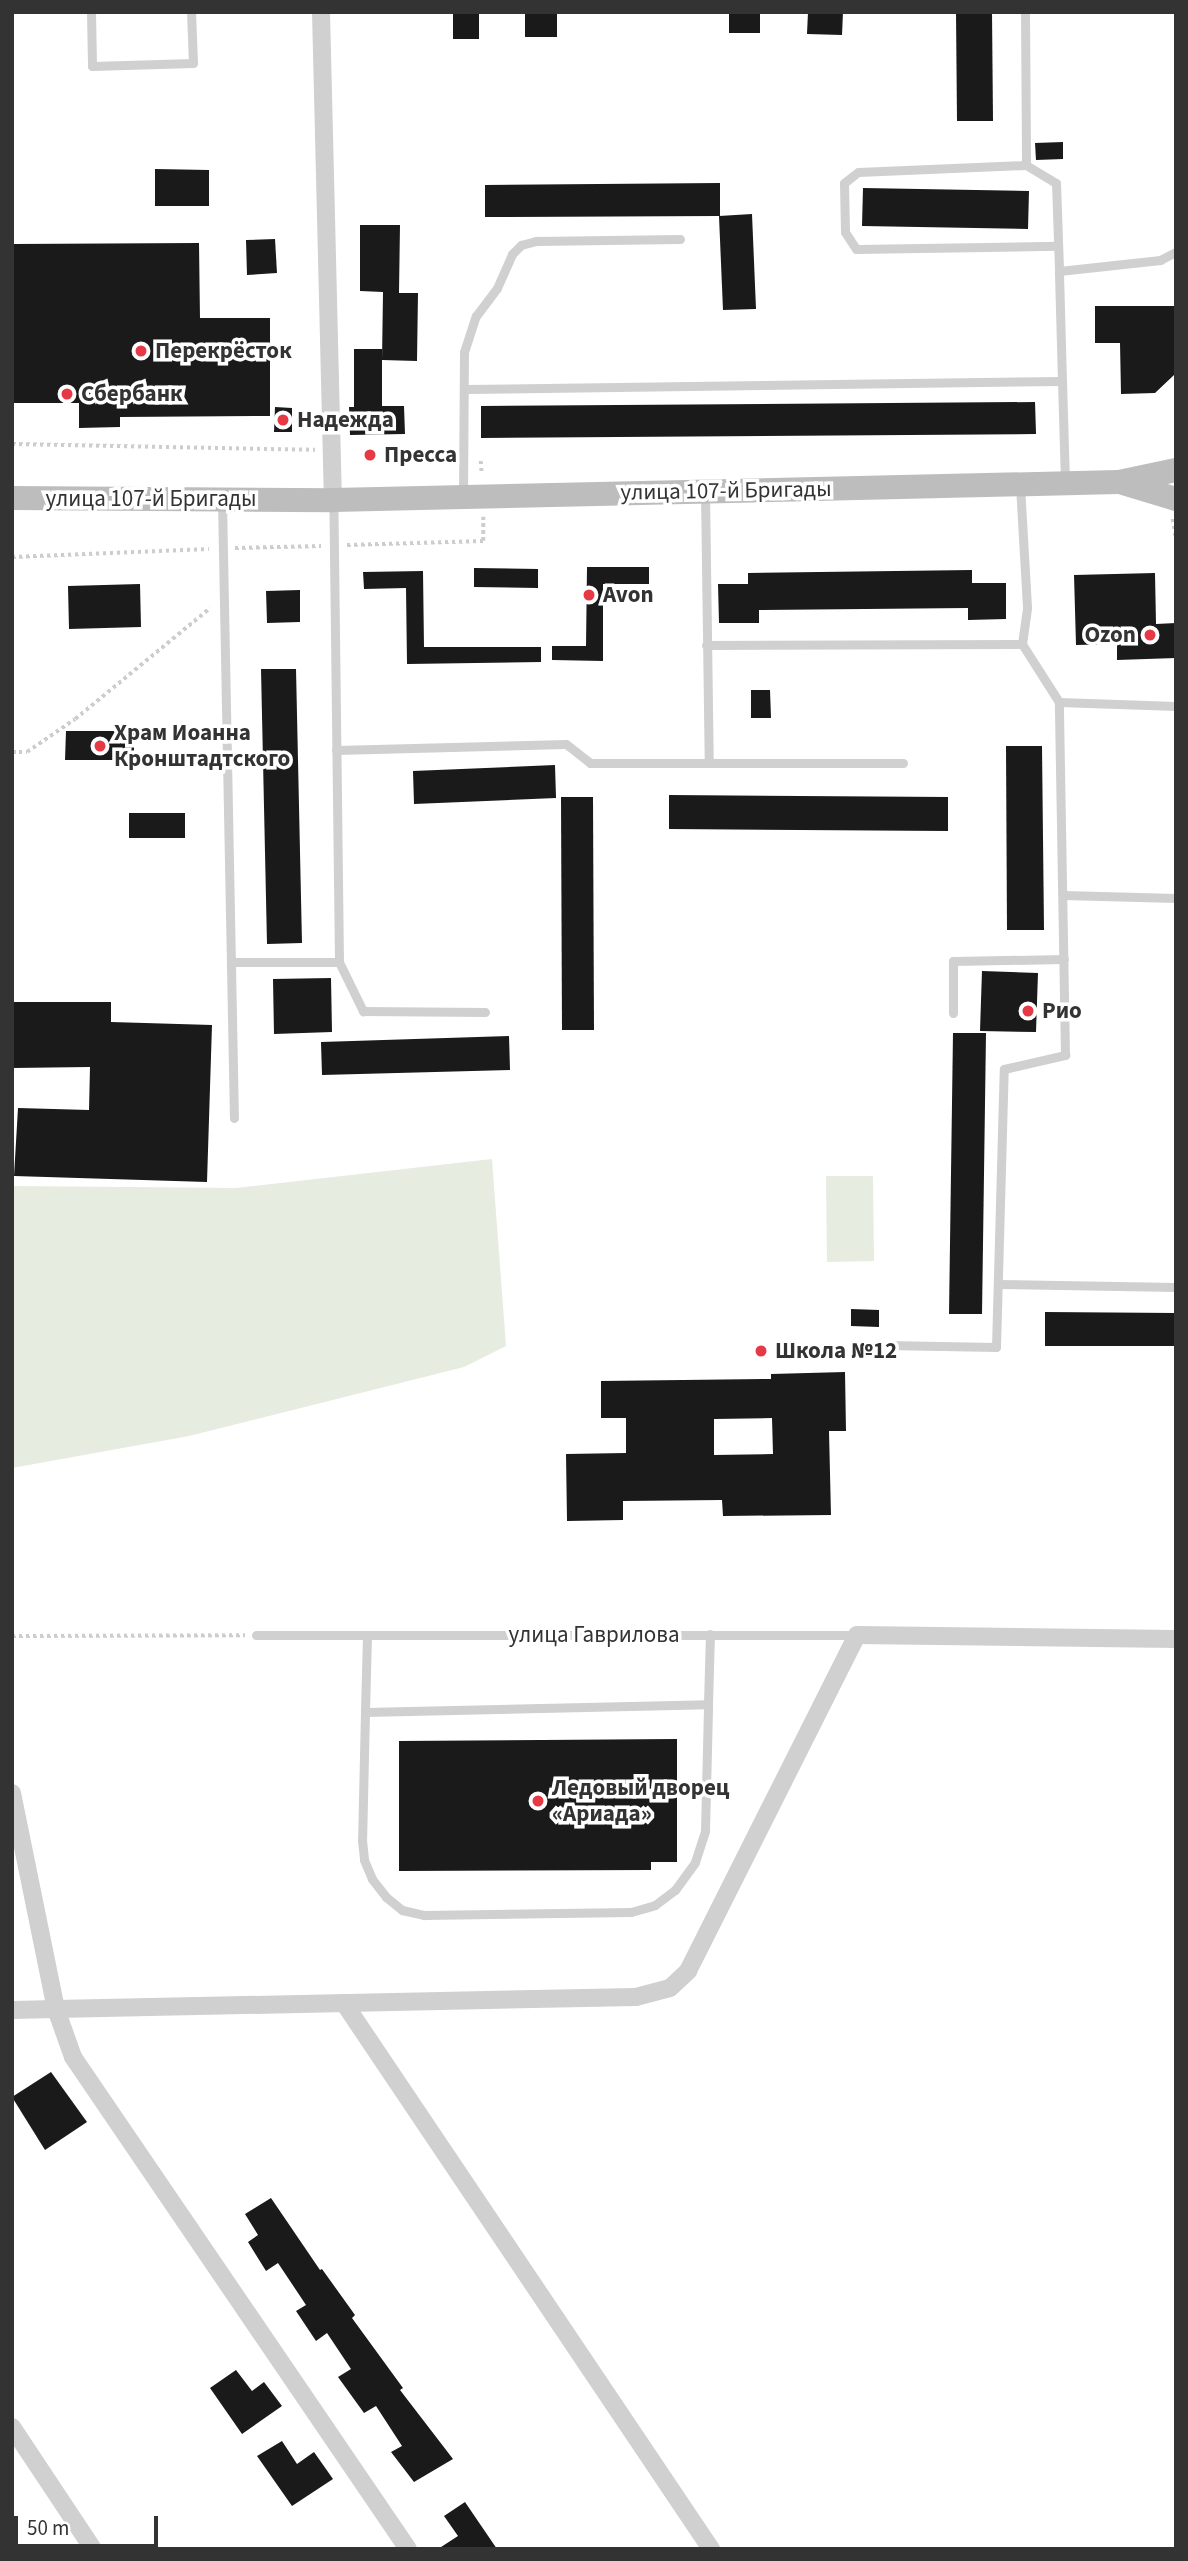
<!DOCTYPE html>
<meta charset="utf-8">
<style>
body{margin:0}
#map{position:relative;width:1188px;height:2561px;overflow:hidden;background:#fff;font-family:"Source Sans 3",sans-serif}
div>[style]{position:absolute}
.green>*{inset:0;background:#e6ecdf}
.building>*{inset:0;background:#1a1a1a}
.path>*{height:3.5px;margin-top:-1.75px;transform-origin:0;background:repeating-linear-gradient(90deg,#cdcdcd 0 3.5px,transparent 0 7px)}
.service>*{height:9px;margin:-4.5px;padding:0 4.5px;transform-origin:4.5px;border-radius:4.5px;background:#d0d0d0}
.minor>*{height:18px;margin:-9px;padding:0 9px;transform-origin:9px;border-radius:9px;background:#d0d0d0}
.secondary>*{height:24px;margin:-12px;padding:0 12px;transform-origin:12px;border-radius:12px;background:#bdbdbd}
.dots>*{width:19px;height:19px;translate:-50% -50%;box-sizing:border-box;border:4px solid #fff;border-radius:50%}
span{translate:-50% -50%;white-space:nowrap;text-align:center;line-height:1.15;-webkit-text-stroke:7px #fff;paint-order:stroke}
.poi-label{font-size:23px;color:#333;font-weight:700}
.left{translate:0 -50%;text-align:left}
.right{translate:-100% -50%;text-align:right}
.street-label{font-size:23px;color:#333}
.frame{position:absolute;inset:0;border:14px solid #333;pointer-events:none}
.scale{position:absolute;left:14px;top:2516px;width:144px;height:32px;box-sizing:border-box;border:4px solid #333;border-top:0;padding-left:9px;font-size:21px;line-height:24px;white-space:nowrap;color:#333;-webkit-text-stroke:5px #fff;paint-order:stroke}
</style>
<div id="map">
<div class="green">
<div style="clip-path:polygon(492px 1159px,506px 1346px,464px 1367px,189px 1436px,12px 1468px,12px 1186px,236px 1188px)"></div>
<div style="clip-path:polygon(826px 1176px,873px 1176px,874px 1261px,827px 1262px)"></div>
</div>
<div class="building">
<div style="clip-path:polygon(453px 12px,479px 12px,479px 39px,453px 39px)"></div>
<div style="clip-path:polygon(525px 12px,557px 12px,557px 37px,525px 37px)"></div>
<div style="clip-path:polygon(729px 12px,760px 12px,760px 33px,729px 33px)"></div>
<div style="clip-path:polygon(808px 12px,843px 12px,842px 35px,807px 34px)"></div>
<div style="clip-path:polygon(956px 12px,992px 12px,993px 121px,957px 121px)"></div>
<div style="clip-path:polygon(1063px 142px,1063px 159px,1036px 160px,1035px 143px)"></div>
<div style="clip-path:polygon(155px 169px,209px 170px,209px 206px,155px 206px)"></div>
<div style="clip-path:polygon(720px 183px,720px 216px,485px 217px,485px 185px)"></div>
<div style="clip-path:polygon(863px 188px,1029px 191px,1028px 229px,862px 226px)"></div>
<div style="clip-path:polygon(752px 214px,756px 309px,723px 310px,719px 216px)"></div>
<div style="clip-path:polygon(360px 225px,400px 225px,399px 293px,418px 293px,417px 361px,382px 360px,383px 292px,360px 291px)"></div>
<div style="clip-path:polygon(275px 239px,277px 273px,247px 275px,246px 240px)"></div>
<div style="clip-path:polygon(199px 243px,200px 318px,270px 318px,270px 416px,120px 417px,120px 427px,79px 428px,79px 403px,12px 403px,12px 244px)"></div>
<div style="clip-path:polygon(1095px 306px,1176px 306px,1174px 375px,1155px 393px,1121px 394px,1120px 343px,1095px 343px)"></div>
<div style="clip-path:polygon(354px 349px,382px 349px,382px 406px,404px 406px,405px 434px,350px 435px,349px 407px,354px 407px)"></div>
<div style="clip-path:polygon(1035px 402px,1036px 434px,481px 438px,481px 406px)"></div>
<div style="clip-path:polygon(275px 407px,292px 408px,292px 432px,274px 432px)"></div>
<div style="clip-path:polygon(587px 567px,649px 567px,649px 584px,603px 584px,603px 661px,552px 660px,552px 646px,586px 646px)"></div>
<div style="clip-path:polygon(474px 568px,538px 569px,538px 588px,474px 587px)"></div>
<div style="clip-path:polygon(972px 570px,972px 583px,1006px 583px,1006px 619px,968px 620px,968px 608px,759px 610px,759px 623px,719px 623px,718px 584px,748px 584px,748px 573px)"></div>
<div style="clip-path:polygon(423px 571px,424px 647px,541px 647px,541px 662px,407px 664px,406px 588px,364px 589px,363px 572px)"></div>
<div style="clip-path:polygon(1155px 573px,1156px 624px,1176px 623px,1176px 658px,1117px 660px,1117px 644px,1076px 645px,1074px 575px)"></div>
<div style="clip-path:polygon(140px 584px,141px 627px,69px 629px,68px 586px)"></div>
<div style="clip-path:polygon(300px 590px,300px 622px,267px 623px,266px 591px)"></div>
<div style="clip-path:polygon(261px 669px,296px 669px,302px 943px,267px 944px)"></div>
<div style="clip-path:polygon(751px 690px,770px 690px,771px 718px,751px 718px)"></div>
<div style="clip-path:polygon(66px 731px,134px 731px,134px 760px,65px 760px)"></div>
<div style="clip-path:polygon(1006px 746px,1042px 746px,1044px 930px,1007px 930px)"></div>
<div style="clip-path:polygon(555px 765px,556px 798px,414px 804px,413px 771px)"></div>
<div style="clip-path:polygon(669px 795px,948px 797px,948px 831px,669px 829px)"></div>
<div style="clip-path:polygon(561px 797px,593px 797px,594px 1030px,562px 1030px)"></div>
<div style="clip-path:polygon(129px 813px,185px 813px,185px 838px,129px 838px)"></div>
<div style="clip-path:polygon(982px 971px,1038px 973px,1036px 1032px,980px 1031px)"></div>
<div style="clip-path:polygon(331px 978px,332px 1032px,274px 1034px,273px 979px)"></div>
<div style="clip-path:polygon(12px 1002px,111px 1002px,111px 1022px,212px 1025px,207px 1182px,14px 1176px,18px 1108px,89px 1110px,90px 1067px,12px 1068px)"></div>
<div style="clip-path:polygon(953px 1033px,986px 1033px,982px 1314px,949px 1314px)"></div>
<div style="clip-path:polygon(509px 1036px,510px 1070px,322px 1075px,321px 1042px)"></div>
<div style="clip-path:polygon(851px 1309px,879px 1310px,879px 1327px,851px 1326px)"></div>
<div style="clip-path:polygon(1045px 1312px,1176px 1313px,1176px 1346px,1045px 1346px)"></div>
<div style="clip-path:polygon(evenodd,845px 1372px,846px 1431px,829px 1431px,831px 1515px,723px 1516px,722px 1500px,623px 1501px,623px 1520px,567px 1521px,566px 1454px,626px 1453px,626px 1418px,601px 1418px,601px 1381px,771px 1379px,771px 1374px,845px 1372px,772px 1418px,773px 1454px,714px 1455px,714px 1419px,772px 1418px)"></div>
<div style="clip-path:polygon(677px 1739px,677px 1862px,651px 1862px,651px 1870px,399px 1871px,399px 1741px)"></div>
<div style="clip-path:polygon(51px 2072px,87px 2122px,45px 2150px,12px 2097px)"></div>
<div style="clip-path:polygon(271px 2198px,320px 2270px,322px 2269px,355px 2315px,352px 2318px,403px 2388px,400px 2390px,453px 2459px,414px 2482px,391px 2452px,402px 2446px,376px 2406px,364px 2413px,338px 2377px,351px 2369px,327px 2333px,316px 2341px,296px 2311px,306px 2305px,278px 2263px,266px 2271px,248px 2242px,258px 2235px,245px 2214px)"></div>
<div style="clip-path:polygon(236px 2370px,252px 2391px,264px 2382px,282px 2406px,242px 2434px,210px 2388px)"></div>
<div style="clip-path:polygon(282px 2441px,297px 2464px,314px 2452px,333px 2479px,292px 2506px,257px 2456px)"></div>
<div style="clip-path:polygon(465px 2502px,497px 2549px,438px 2549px,458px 2536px,444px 2516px)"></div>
</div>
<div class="path">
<div style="left:12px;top:444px;width:303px;rotate:1.1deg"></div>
<div style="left:481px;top:461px;width:14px;rotate:86deg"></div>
<div style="left:1173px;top:519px;width:19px;rotate:81deg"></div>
<div style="left:347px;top:545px;width:136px;rotate:-1.7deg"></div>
<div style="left:483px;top:541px;width:24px;rotate:-90deg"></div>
<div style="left:235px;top:548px;width:86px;rotate:-1.3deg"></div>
<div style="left:12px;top:557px;width:197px;rotate:-2.3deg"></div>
<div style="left:12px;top:752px;width:15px"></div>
<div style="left:27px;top:752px;width:58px;rotate:-34.5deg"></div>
<div style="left:75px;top:719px;width:175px;rotate:-39.4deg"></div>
<div style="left:12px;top:1636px;width:233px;rotate:-0.2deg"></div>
</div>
<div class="service">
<div style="left:91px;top:12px;width:54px;rotate:88.9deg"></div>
<div style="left:92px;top:66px;width:101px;rotate:-1.7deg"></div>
<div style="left:193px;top:63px;width:51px;rotate:-92.2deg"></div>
<div style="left:1025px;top:12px;width:153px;rotate:89.6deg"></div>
<div style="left:1026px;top:165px;width:35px;rotate:31deg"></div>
<div style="left:1056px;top:183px;width:88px;rotate:88deg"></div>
<div style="left:1026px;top:165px;width:168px;rotate:177.6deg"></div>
<div style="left:858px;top:172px;width:18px;rotate:142deg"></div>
<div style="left:844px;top:183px;width:49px;rotate:88.8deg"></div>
<div style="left:845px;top:232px;width:20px;rotate:57deg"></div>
<div style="left:856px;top:249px;width:202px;rotate:-0.9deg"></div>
<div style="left:1062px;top:381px;width:110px;rotate:-91.6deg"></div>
<div style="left:1059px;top:271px;width:102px;rotate:-6.2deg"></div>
<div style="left:1160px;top:260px;width:18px;rotate:-27deg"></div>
<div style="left:464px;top:389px;width:598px;rotate:-0.77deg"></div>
<div style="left:1062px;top:381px;width:100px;rotate:88.3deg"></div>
<div style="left:705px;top:492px;width:271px;rotate:89.2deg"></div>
<div style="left:463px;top:495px;width:143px;rotate:-89.6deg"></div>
<div style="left:464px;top:352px;width:38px;rotate:-72deg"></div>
<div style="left:476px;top:316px;width:35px;rotate:-53deg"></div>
<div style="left:497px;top:288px;width:37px;rotate:-66deg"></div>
<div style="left:512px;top:254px;width:13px;rotate:-45deg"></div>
<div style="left:521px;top:245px;width:16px;rotate:-15deg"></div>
<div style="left:536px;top:241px;width:144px;rotate:-0.8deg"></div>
<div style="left:222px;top:501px;width:617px;rotate:88.89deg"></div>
<div style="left:706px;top:645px;width:316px;rotate:-0.2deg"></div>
<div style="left:1022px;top:644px;width:37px;rotate:-82deg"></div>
<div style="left:1027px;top:607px;width:121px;rotate:-93.3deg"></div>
<div style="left:1059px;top:702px;width:117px;rotate:2deg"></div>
<div style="left:336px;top:750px;width:230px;rotate:-1.5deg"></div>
<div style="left:566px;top:744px;width:31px;rotate:38deg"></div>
<div style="left:590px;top:763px;width:313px"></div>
<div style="left:1063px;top:895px;width:113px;rotate:1.5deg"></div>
<div style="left:231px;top:962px;width:108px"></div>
<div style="left:339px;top:962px;width:460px;rotate:-90.7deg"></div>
<div style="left:339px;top:962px;width:55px;rotate:63.9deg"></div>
<div style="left:363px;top:1011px;width:122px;rotate:0.5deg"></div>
<div style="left:953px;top:1013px;width:52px;rotate:-90deg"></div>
<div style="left:953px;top:961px;width:111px;rotate:-1deg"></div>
<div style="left:998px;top:1284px;width:178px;rotate:1deg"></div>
<div style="left:886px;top:1345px;width:110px;rotate:1deg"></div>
<div style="left:996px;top:1347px;width:278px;rotate:-88.4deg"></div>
<div style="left:1004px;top:1069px;width:63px;rotate:-12.9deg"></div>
<div style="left:1065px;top:1055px;width:353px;rotate:-91deg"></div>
<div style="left:1059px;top:702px;width:69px;rotate:-122.5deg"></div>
<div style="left:256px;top:1635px;width:601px"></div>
<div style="left:367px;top:1635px;width:77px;rotate:91.5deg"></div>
<div style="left:365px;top:1712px;width:343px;rotate:-1.3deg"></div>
<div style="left:708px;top:1704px;width:70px;rotate:-88.4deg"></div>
<div style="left:365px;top:1712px;width:128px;rotate:91.3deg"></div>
<div style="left:362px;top:1840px;width:20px;rotate:84deg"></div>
<div style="left:364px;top:1860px;width:21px;rotate:67deg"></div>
<div style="left:372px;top:1879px;width:23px;rotate:52deg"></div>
<div style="left:386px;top:1897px;width:21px;rotate:39deg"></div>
<div style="left:402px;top:1910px;width:23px;rotate:13deg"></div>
<div style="left:424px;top:1915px;width:207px;rotate:-0.8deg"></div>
<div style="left:631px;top:1912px;width:25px;rotate:-16deg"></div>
<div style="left:655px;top:1905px;width:25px;rotate:-37deg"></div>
<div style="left:675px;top:1890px;width:34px;rotate:-54deg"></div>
<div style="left:695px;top:1862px;width:33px;rotate:-72deg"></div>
<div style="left:705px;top:1831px;width:127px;rotate:-88.6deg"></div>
</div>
<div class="minor">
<div style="left:321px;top:12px;width:488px;rotate:88.6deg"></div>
<div style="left:12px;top:1793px;width:220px;rotate:78.5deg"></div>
<div style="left:56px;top:2009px;width:580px;rotate:-1.19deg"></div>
<div style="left:636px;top:1997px;width:35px;rotate:-15deg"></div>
<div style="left:670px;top:1988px;width:25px;rotate:-43deg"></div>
<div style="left:688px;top:1971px;width:376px;rotate:-63.3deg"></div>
<div style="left:857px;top:1635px;width:319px;rotate:0.7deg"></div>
<div style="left:344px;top:2003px;width:658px;rotate:56.09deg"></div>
<div style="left:12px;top:2010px;width:44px;rotate:-1.3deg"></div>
<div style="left:56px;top:2009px;width:51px;rotate:70.5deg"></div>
<div style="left:73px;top:2057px;width:595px;rotate:55.75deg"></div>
<div style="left:12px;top:2427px;width:146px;rotate:56.4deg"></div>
</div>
<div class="secondary">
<div style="left:1123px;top:483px;width:55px;rotate:16.8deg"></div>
<div style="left:12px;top:498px;width:321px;rotate:0.4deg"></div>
<div style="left:333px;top:500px;width:786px;rotate:-1.31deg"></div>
<div style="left:1119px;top:482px;width:58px;rotate:-11.9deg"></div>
</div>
<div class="dots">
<div style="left:141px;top:351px;background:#e63946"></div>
<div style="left:67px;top:394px;background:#e63946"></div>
<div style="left:283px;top:420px;background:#e63946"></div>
<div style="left:370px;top:455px;background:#e63946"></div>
<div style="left:589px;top:595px;background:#e63946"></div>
<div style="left:1150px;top:635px;background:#e63946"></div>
<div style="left:100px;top:746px;background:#e63946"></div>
<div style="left:1028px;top:1011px;background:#e63946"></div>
<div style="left:761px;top:1351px;background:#e63946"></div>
<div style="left:538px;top:1801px;background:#e63946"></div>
</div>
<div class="poi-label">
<span class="left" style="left:155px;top:351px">Перекрёсток</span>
<span class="left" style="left:81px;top:394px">Сбербанк</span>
<span class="left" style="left:297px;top:420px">Надежда</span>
<span class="left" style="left:384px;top:455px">Пресса</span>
<span class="left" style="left:603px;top:595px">Avon</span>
<span class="right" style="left:1136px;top:635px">Ozon</span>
<span class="left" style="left:114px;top:746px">Храм Иоанна<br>Кронштадтского</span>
<span class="left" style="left:1042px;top:1011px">Рио</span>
<span class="left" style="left:775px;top:1351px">Школа №12</span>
<span class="left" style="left:552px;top:1801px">Ледовый дворец<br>«Ариада»</span>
</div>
<div class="street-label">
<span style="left:726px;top:491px;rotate:-1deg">улица 107-й Бригады</span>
<span style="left:151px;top:499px">улица 107-й Бригады</span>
<span style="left:594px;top:1635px">улица Гаврилова</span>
</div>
<div class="frame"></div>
<div class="scale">50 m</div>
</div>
